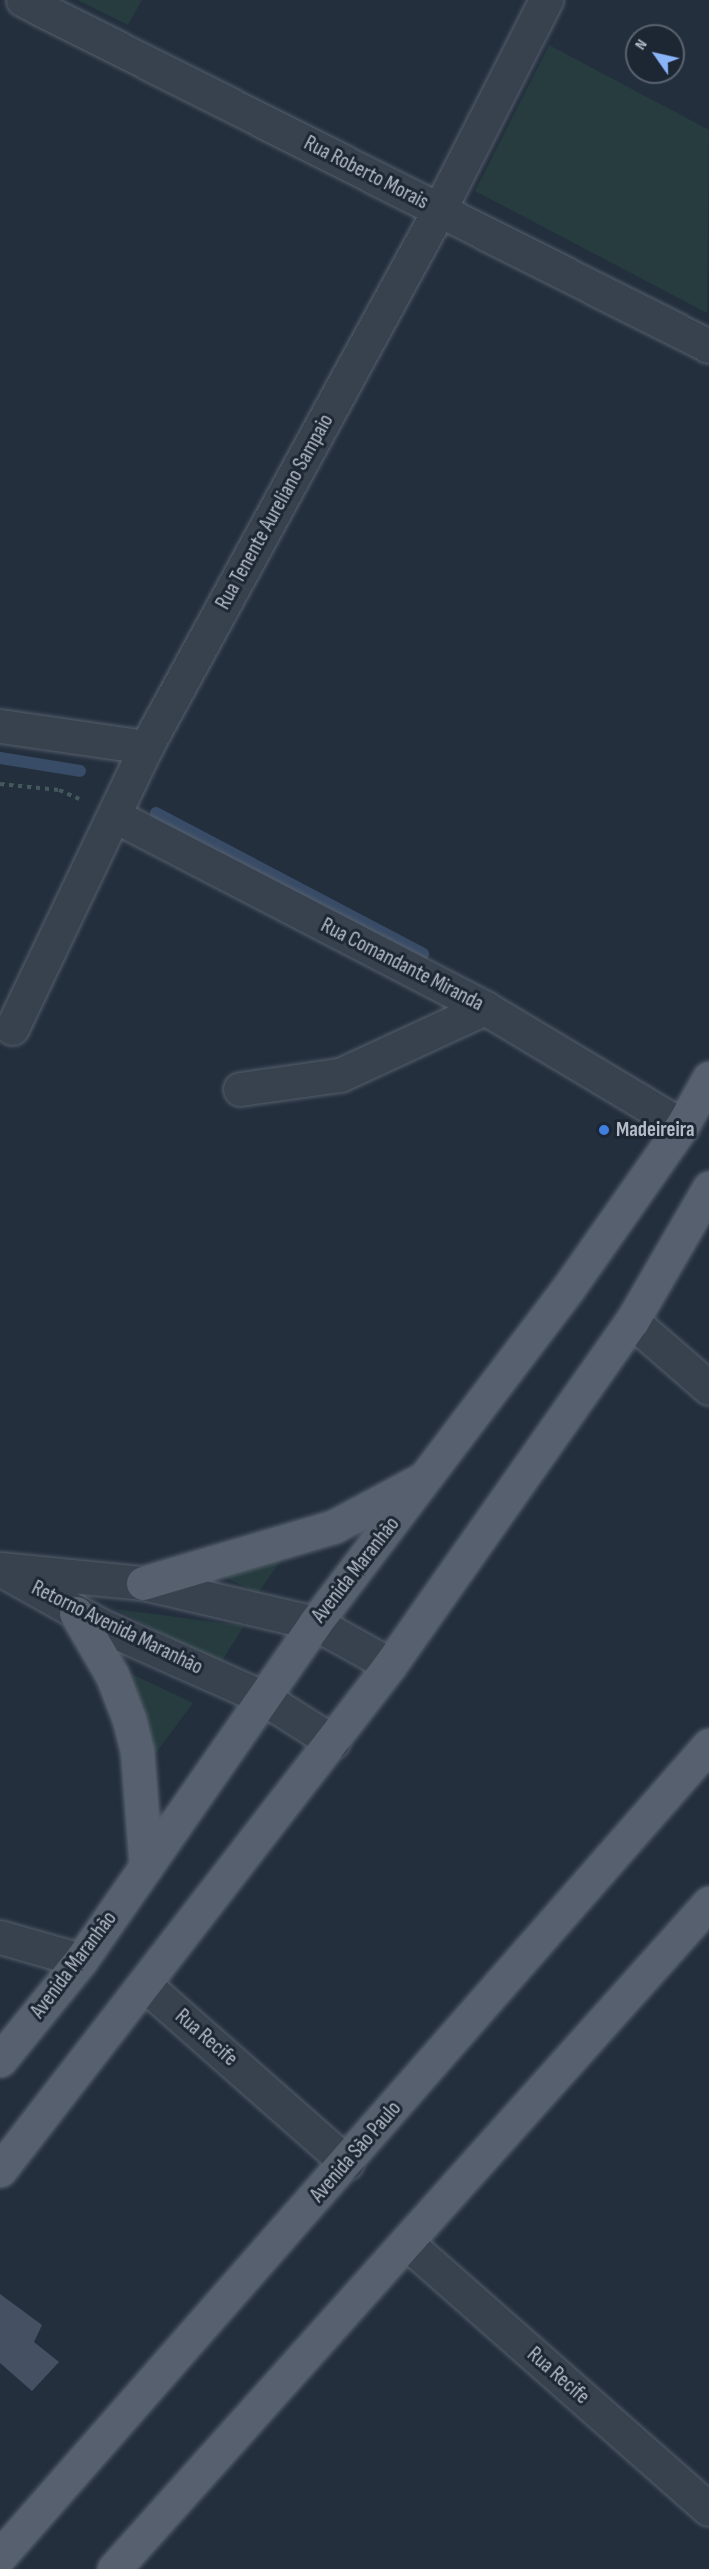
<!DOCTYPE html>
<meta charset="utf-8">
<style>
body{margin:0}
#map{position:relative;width:709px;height:2569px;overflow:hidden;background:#242f3e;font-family:"Sofia Sans Condensed",sans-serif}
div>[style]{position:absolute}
.green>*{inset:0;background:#263c3f}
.stream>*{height:12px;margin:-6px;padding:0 6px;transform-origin:6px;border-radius:6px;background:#394c67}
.building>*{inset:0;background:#455162}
.path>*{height:4px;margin-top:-2px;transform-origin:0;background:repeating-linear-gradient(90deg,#44595c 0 4.5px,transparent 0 9px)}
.roads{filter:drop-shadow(0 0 2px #565f6c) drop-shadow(0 0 2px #565f6c)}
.minor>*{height:33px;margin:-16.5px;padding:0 16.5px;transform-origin:16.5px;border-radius:16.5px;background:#38414e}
.major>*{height:33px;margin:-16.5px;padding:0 16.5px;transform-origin:16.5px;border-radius:16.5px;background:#56606e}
.dots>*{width:16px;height:16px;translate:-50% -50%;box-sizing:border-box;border:3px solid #1d2633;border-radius:50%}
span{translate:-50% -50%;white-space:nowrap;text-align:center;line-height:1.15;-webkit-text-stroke:6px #1d2633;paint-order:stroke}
.street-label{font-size:21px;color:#b4bcc9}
.poi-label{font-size:21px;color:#b4bcc9;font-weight:700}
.left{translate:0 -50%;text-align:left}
.north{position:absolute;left:625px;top:24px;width:60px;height:60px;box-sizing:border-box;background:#1d2633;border:2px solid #59626f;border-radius:50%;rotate:304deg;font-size:16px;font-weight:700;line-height:24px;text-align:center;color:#b4bcc9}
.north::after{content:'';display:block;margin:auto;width:21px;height:27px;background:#8ab4f8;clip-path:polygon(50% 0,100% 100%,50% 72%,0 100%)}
</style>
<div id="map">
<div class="green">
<div style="clip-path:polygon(77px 0,142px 0,128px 25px)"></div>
<div style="clip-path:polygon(549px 45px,709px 130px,707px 313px,475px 191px)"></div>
<div style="clip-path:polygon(309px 1520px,258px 1593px,205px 1568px)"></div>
<div style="clip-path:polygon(116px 1609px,244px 1626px,220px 1664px)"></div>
<div style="clip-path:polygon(98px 1658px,193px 1703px,138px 1777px)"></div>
</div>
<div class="stream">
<div style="left:0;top:758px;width:81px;rotate:9.2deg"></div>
<div style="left:156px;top:813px;width:302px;rotate:27.8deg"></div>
</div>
<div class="building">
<div style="clip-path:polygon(0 2294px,42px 2325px,34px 2342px,59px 2362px,32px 2391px,0 2363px)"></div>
</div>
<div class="path">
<div style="left:0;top:784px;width:59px;rotate:5.8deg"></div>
<div style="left:59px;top:790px;width:22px;rotate:24deg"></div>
</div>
<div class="roads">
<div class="minor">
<div style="left:23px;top:0;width:768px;rotate:26.77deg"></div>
<div style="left:0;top:726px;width:148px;rotate:8.2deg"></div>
<div style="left:115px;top:816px;width:417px;rotate:27.4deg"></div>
<div style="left:485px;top:1008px;width:230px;rotate:30.9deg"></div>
<div style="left:12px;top:1028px;width:311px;rotate:-64.5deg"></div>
<div style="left:146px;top:747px;width:612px;rotate:-61.38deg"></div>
<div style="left:439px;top:210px;width:236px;rotate:-63deg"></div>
<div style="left:240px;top:1089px;width:101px;rotate:-8deg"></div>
<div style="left:340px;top:1075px;width:160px;rotate:-24.8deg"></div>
<div style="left:632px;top:1321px;width:102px;rotate:41deg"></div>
<div style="left:0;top:1569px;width:144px;rotate:5.6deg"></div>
<div style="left:143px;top:1583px;width:177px;rotate:13.1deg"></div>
<div style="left:315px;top:1623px;width:86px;rotate:29.2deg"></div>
<div style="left:9px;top:1574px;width:102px;rotate:29.3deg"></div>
<div style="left:98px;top:1624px;width:180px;rotate:24deg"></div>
<div style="left:262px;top:1697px;width:84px;rotate:32.4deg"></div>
<div style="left:0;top:1937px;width:84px;rotate:15.9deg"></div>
<div style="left:145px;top:1985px;width:269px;rotate:41.4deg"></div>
<div style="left:407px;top:2243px;width:402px;rotate:41.4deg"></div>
</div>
<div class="major">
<div style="left:143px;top:1583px;width:200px;rotate:-16.5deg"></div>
<div style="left:335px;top:1526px;width:93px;rotate:-28.2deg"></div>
<div style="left:76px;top:1613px;width:72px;rotate:59.9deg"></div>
<div style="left:112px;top:1675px;width:47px;rotate:68.9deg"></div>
<div style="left:129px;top:1719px;width:32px;rotate:76deg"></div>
<div style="left:137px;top:1750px;width:117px;rotate:85.6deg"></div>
<div style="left:0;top:2060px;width:129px;rotate:-51deg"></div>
<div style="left:81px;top:1960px;width:410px;rotate:-55.2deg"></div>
<div style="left:315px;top:1623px;width:418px;rotate:-52.9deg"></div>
<div style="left:567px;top:1290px;width:200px;rotate:-55deg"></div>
<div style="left:682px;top:1126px;width:55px;rotate:-60.6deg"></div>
<div style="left:0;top:2170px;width:638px;rotate:-52.32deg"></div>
<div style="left:390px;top:1665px;width:421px;rotate:-54.9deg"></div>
<div style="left:632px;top:1321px;width:154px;rotate:-59.9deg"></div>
<div style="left:0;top:2556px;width:1077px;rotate:-48.84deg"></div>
<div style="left:114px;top:2569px;width:893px;rotate:-48.22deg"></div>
</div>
</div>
<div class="dots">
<div style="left:604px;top:1130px;background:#3f7fe0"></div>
</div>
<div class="street-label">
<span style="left:366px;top:173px;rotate:27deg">Rua Roberto Morais</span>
<span style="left:275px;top:512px;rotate:-61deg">Rua Tenente Aureliano Sampaio</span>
<span style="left:402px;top:965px;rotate:27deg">Rua Comandante Miranda</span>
<span style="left:356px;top:1570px;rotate:-52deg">Avenida Maranhão</span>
<span style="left:117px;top:1628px;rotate:26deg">Retorno Avenida Maranhão</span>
<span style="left:74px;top:1965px;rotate:-53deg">Avenida Maranhão</span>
<span style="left:206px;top:2038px;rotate:41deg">Rua Recife</span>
<span style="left:356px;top:2152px;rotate:-49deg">Avenida São Paulo</span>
<span style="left:558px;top:2376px;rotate:41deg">Rua Recife</span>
</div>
<div class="poi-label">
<span class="left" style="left:616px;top:1130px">Madeireira</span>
</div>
<div class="north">N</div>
</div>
